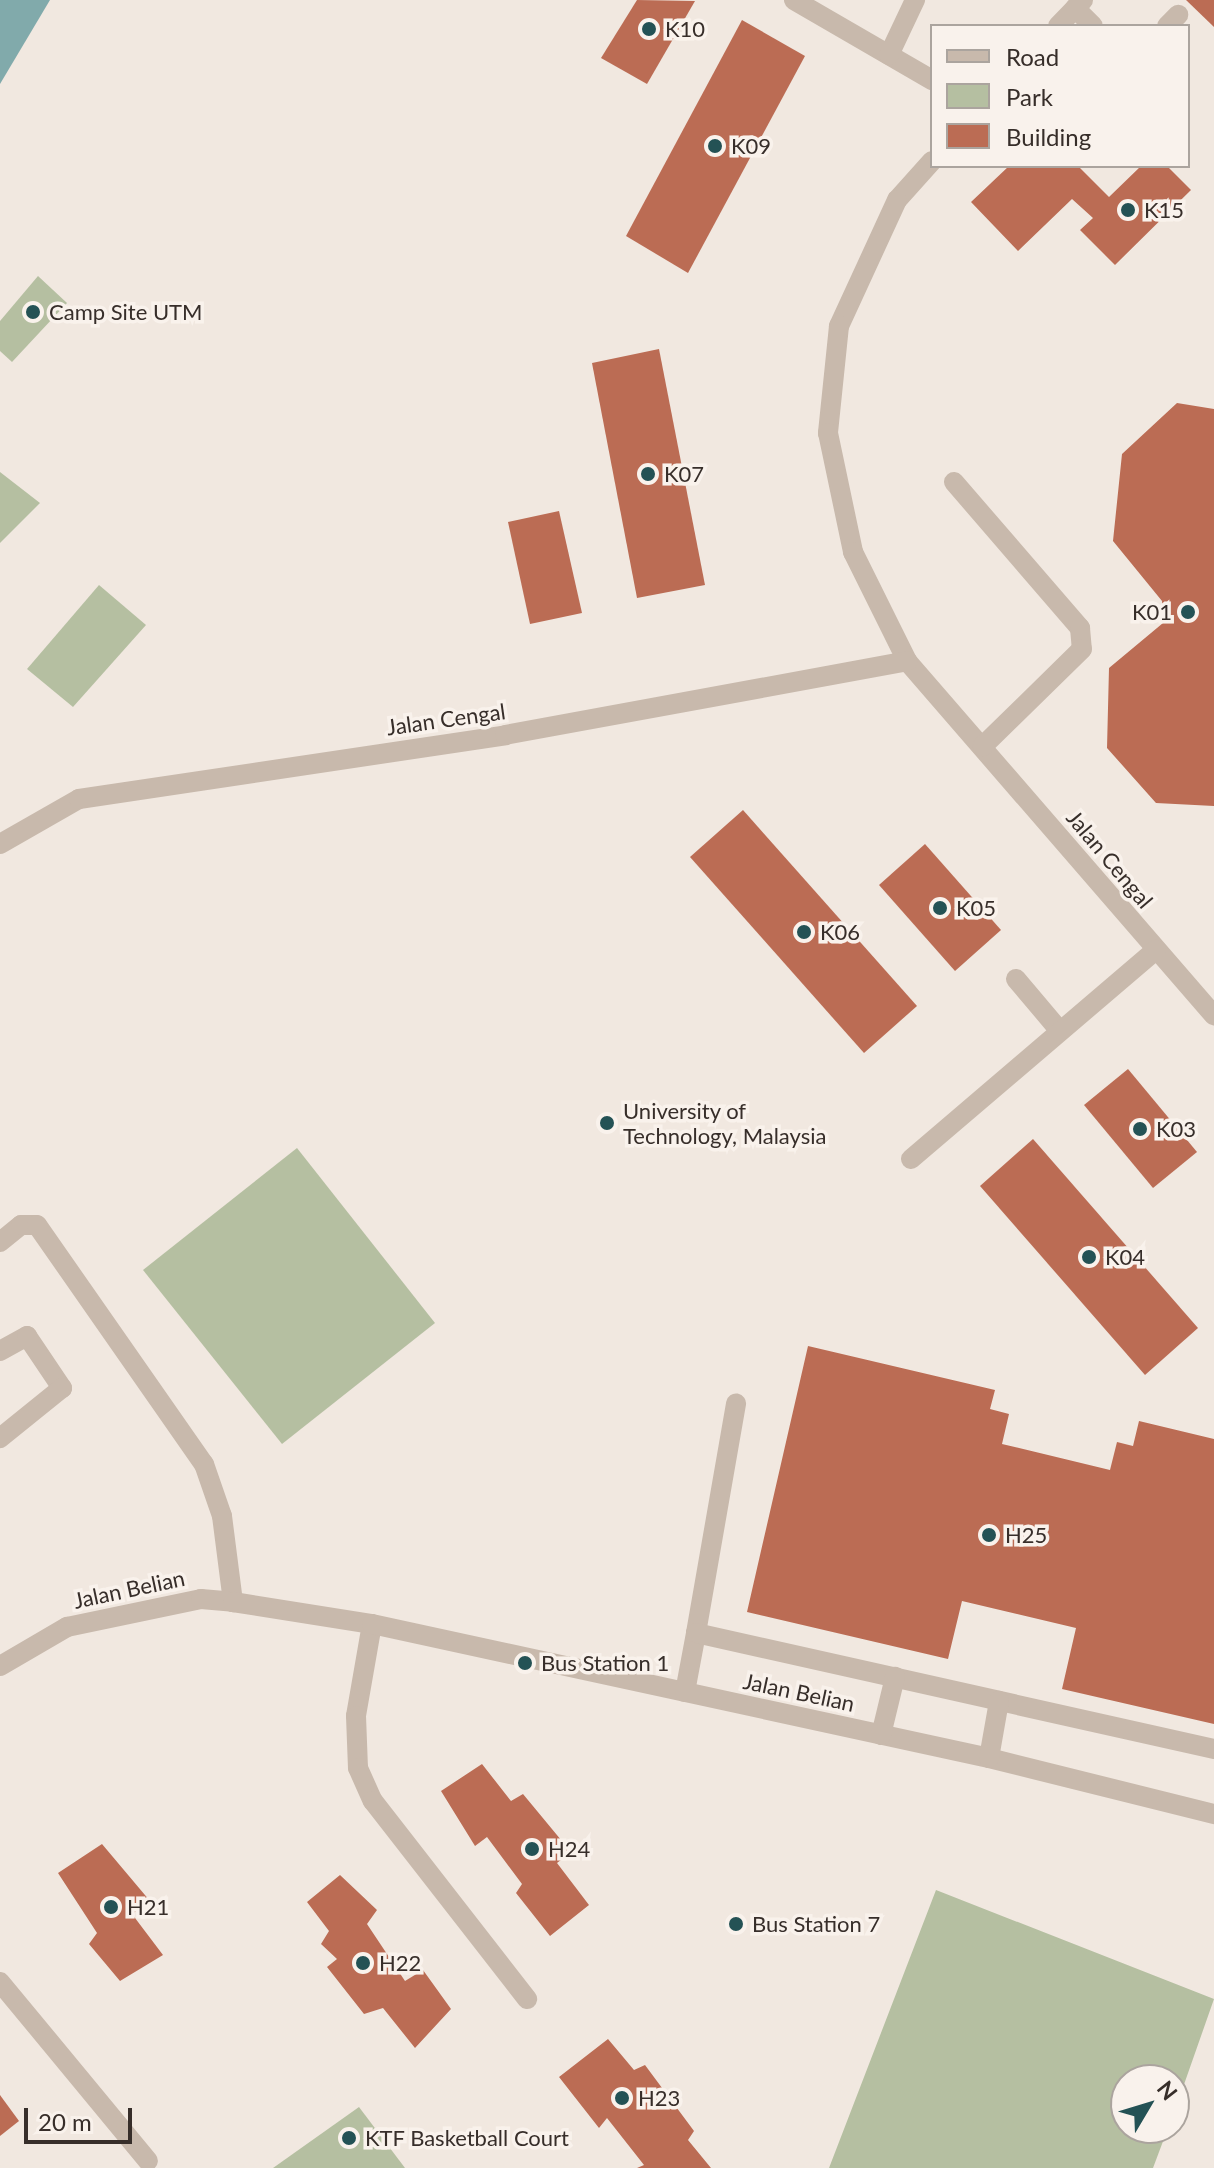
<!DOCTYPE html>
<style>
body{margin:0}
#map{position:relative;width:1214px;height:2168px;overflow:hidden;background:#f1e8e0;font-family:Lato,sans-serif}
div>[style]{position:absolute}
.green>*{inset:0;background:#b5bfa1}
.water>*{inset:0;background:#81aaab}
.building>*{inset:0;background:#bb6c54}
.minor>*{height:20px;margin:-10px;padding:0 10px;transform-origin:10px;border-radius:10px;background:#c8b9ac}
.dots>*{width:22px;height:22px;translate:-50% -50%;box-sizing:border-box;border:4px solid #f9f2ec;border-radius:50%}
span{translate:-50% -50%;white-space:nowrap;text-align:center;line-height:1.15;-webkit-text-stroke:7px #f9f2ec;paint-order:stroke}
.poi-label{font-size:22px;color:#372e2a}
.left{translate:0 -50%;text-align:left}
.right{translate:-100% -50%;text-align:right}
.street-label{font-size:22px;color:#372e2a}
.legend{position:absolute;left:930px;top:24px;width:260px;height:144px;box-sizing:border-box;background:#f9f2ec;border:2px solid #aba49e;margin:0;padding:10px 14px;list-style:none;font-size:24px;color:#372e2a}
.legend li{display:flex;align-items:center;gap:16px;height:40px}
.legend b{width:40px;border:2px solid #aba49e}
.north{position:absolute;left:1110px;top:2064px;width:80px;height:80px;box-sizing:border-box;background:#f9f2ec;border:2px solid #aba49e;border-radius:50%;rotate:52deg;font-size:22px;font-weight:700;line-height:32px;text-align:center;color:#372e2a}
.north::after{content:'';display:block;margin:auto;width:28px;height:36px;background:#245255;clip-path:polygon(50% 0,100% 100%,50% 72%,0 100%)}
.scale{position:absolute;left:24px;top:2108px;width:108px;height:36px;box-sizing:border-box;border:4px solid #372e2a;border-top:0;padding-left:10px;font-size:24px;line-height:28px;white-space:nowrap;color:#372e2a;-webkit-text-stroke:6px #f9f2ec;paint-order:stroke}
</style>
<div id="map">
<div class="green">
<div style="clip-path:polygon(38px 276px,67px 303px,12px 362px,0 351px,0 321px)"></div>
<div style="clip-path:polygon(0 472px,40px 503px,0 543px)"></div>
<div style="clip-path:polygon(99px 585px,146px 625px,73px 707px,27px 669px)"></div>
<div style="clip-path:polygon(297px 1148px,435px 1323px,282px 1444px,143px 1270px)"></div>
<div style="clip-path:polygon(936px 1890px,1214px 1999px,1174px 2113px,1174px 2080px,1126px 2080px,1126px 2128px,1168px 2128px,1153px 2168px,829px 2168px)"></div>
<div style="clip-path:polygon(359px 2107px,405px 2168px,273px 2168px)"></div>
</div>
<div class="water">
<div style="clip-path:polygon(0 0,50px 0,0 84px)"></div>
</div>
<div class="building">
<div style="clip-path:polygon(637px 0,695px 1px,647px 84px,601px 58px)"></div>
<div style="clip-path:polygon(1186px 0,1214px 0,1214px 27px)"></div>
<div style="clip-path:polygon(742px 20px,805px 56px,688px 273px,626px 236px)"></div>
<div style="clip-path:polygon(1009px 166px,1078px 166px,1109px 197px,1141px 166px,1167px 166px,1191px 190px,1115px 265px,1080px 230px,1093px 218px,1072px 199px,1018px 251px,971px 202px)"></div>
<div style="clip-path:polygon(659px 349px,705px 585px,637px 598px,592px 363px)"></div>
<div style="clip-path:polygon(1177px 403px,1214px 409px,1214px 806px,1156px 803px,1107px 748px,1109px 668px,1163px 623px,1162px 601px,1113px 541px,1122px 454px)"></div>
<div style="clip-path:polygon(559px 511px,582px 613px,530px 624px,508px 522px)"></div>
<div style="clip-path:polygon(743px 810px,917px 1006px,864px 1053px,690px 857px)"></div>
<div style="clip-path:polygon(925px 844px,1001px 930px,955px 971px,879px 885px)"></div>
<div style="clip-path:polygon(1128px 1069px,1197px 1152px,1153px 1188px,1084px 1105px)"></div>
<div style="clip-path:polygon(1033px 1139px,1198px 1328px,1145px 1375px,980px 1186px)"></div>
<div style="clip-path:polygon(808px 1346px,995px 1390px,990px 1409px,1009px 1414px,1002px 1444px,1110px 1470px,1117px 1442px,1133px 1446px,1139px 1421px,1214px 1439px,1214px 1724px,1062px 1689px,1076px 1628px,962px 1601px,948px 1659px,747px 1612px)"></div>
<div style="clip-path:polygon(482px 1764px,511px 1801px,523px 1794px,571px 1852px,557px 1863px,589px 1905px,550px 1936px,516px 1893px,522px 1884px,487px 1837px,475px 1846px,441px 1791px)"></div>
<div style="clip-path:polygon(102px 1844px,150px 1901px,132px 1914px,163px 1955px,120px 1981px,89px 1944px,97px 1933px,58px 1873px)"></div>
<div style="clip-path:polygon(340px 1875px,377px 1910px,367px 1924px,405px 1981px,423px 1970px,451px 2009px,415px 2048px,383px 2008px,364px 2014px,327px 1967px,337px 1959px,321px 1944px,329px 1931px,307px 1902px)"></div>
<div style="clip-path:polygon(608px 2039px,634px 2070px,645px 2065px,694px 2131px,688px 2140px,711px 2168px,637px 2168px,644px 2165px,607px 2118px,599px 2128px,559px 2077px)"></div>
<div style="clip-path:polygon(0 2095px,19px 2121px,0 2136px)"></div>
</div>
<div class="minor">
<div style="left:794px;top:0;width:160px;rotate:30.1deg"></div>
<div style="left:1075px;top:8px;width:25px;rotate:45deg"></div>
<div style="left:1058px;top:26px;width:36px;rotate:-46deg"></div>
<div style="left:1167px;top:26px;width:16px;rotate:-45deg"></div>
<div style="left:889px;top:55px;width:61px;rotate:-64.7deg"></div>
<div style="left:932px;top:161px;width:52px;rotate:131.9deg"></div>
<div style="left:897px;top:200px;width:139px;rotate:114.7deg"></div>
<div style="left:839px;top:326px;width:108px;rotate:95.9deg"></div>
<div style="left:828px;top:433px;width:122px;rotate:78.1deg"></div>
<div style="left:853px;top:552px;width:122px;rotate:63.6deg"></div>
<div style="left:907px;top:661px;width:469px;rotate:49.1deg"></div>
<div style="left:954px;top:482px;width:193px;rotate:49.2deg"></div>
<div style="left:1080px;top:628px;width:21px;rotate:85deg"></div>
<div style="left:1082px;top:649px;width:139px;rotate:135.6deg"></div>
<div style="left:0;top:844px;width:91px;rotate:-29.7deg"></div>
<div style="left:79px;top:799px;width:431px;rotate:-8.5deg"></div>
<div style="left:505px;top:735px;width:409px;rotate:-10.4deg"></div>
<div style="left:1016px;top:979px;width:68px;rotate:49.8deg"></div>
<div style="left:911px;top:1159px;width:322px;rotate:-40.5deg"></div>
<div style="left:0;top:1242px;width:27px;rotate:-39deg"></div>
<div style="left:21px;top:1225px;width:16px"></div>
<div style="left:37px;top:1225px;width:292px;rotate:55.1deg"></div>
<div style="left:204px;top:1464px;width:55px;rotate:70.9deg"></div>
<div style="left:222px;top:1516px;width:87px;rotate:82.7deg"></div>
<div style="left:0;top:1351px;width:31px;rotate:-29deg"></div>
<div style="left:27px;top:1336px;width:63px;rotate:56.1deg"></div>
<div style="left:62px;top:1388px;width:80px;rotate:141.1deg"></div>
<div style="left:372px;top:1624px;width:93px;rotate:99.9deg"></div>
<div style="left:356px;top:1716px;width:52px;rotate:87.8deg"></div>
<div style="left:358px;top:1768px;width:36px;rotate:66deg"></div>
<div style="left:373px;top:1801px;width:251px;rotate:52.1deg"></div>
<div style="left:696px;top:1633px;width:233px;rotate:-80.1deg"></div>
<div style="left:0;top:1666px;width:78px;rotate:-30.2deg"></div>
<div style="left:67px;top:1627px;width:137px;rotate:-11.8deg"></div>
<div style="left:201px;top:1599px;width:32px;rotate:5deg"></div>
<div style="left:233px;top:1602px;width:141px;rotate:9deg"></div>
<div style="left:372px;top:1624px;width:631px;rotate:12.25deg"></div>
<div style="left:989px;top:1758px;width:232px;rotate:14deg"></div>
<div style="left:685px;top:1692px;width:60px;rotate:-79.4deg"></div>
<div style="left:696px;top:1633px;width:531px;rotate:12.62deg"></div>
<div style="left:881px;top:1735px;width:60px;rotate:-76.4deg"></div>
<div style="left:989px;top:1758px;width:58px;rotate:-80deg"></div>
<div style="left:0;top:1982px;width:232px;rotate:50.4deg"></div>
</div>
<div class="dots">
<div style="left:649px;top:29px;background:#245255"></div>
<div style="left:715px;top:146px;background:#245255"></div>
<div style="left:1128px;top:210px;background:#245255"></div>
<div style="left:33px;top:312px;background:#245255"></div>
<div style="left:648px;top:474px;background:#245255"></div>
<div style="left:1188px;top:612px;background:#245255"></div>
<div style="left:940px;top:908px;background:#245255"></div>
<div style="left:804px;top:932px;background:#245255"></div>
<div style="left:607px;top:1123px;background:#245255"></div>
<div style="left:1140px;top:1129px;background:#245255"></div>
<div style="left:1089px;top:1257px;background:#245255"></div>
<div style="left:989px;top:1535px;background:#245255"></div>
<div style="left:525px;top:1663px;background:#245255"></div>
<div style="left:532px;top:1849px;background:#245255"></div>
<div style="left:111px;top:1907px;background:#245255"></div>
<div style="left:736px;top:1924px;background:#245255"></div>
<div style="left:363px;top:1963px;background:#245255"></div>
<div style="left:622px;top:2098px;background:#245255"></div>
<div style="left:349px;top:2138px;background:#245255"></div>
</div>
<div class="poi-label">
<span class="left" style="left:665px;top:29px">K10</span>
<span class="left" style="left:731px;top:146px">K09</span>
<span class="left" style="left:1144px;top:210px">K15</span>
<span class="left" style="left:49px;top:312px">Camp Site UTM</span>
<span class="left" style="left:664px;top:474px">K07</span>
<span class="right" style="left:1172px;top:612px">K01</span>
<span class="left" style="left:956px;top:908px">K05</span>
<span class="left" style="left:820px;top:932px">K06</span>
<span class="left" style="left:623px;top:1123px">University of<br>Technology, Malaysia</span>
<span class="left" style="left:1156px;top:1129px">K03</span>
<span class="left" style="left:1105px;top:1257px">K04</span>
<span class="left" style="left:1005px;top:1535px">H25</span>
<span class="left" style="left:541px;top:1663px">Bus Station 1</span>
<span class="left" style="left:548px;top:1849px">H24</span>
<span class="left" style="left:127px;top:1907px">H21</span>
<span class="left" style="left:752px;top:1924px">Bus Station 7</span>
<span class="left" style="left:379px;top:1963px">H22</span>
<span class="left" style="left:638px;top:2098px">H23</span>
<span class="left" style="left:365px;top:2138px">KTF Basketball Court</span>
</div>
<div class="street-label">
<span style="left:446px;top:719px;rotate:-8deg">Jalan Cengal</span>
<span style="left:1110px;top:859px;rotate:50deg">Jalan Cengal</span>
<span style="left:129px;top:1589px;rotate:-12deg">Jalan Belian</span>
<span style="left:799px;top:1692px;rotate:12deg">Jalan Belian</span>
</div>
<ul class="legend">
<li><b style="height:10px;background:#c8b9ac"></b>Road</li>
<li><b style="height:22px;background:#b5bfa1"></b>Park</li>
<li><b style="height:22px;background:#bb6c54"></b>Building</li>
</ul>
<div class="north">N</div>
<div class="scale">20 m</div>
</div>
